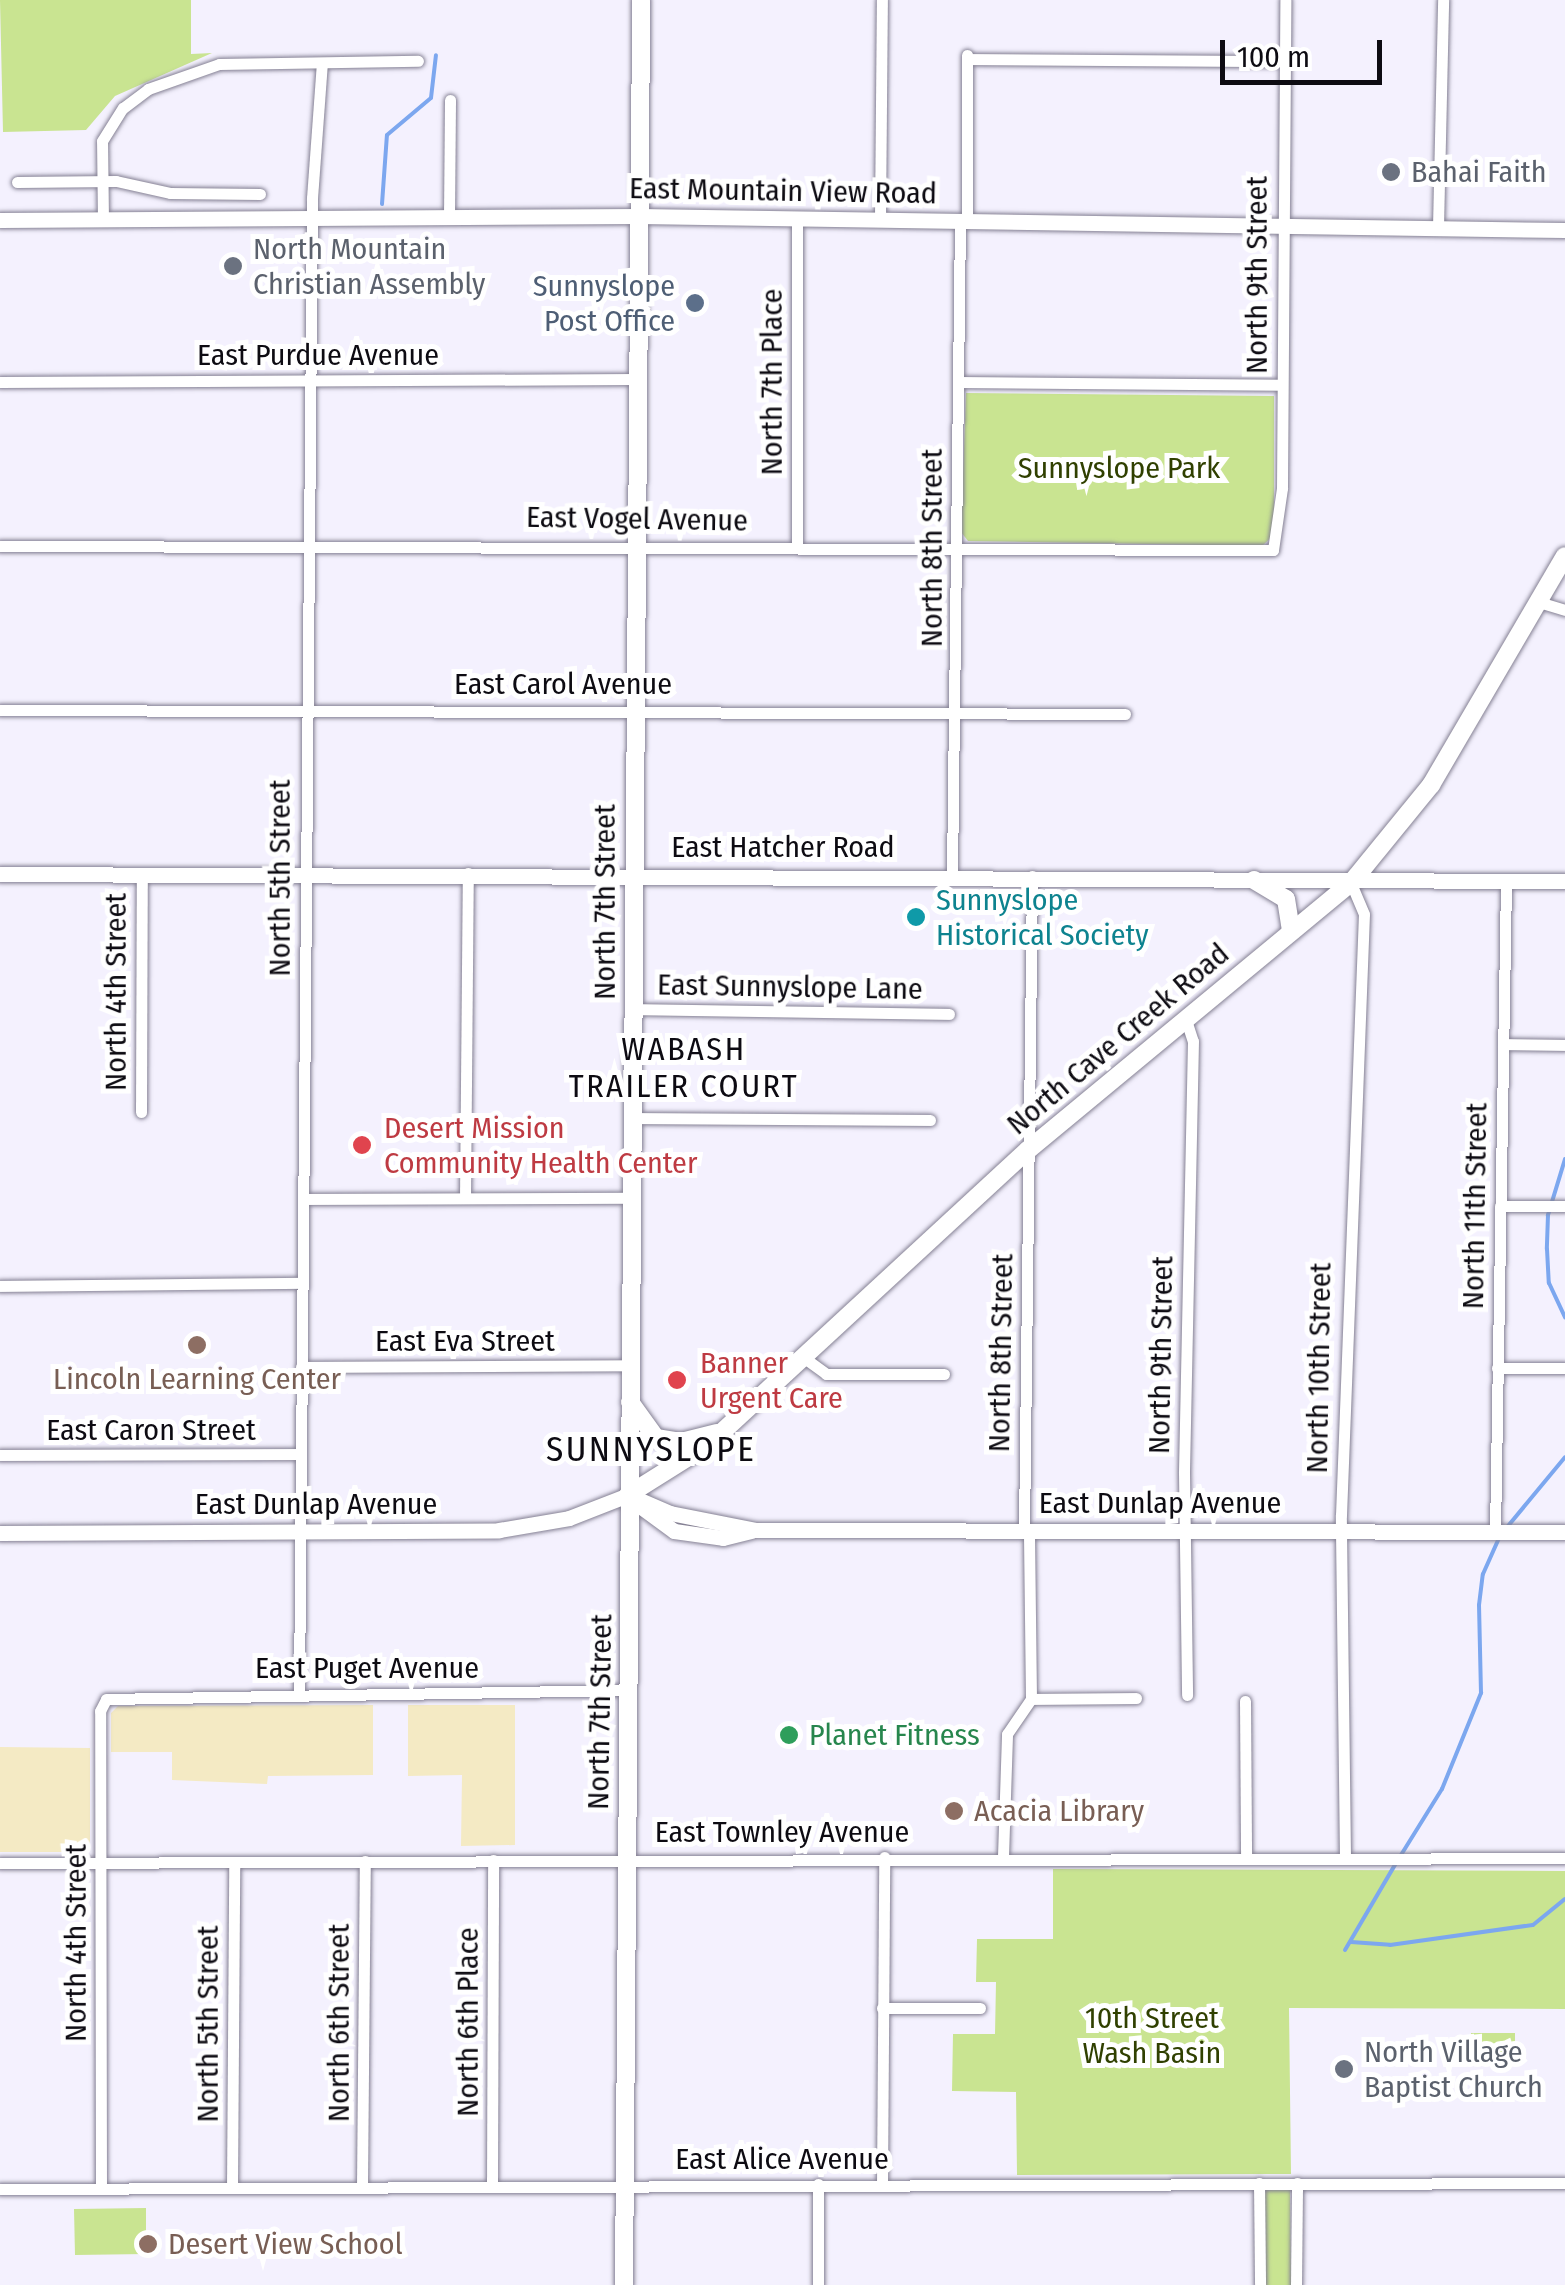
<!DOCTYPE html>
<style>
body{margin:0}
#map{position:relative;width:1565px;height:2285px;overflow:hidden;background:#f4f1fe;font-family:"Fira Sans Condensed",sans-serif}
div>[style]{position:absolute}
.green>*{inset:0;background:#c9e491}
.sand>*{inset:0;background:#f4eac4}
.stream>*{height:4px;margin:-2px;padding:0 2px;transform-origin:2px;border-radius:2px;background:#7ca7ef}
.roads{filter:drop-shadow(0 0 2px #848093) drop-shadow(0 0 2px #848093)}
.street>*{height:11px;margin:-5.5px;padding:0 5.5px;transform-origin:5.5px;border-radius:5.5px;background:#fff}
.secondary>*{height:15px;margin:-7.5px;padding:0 7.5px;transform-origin:7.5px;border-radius:7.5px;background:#fff}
.primary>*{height:18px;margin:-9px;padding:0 9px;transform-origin:9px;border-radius:9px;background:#fff}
.dots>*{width:28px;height:28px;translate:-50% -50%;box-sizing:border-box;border:5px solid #fff;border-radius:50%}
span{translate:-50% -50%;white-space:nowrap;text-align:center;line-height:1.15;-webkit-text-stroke:10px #fff;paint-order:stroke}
.worship-label{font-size:30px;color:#5b616d}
.left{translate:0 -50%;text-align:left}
.street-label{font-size:30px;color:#0d0b12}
.service-label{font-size:30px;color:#4e5e75}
.right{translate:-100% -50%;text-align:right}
.park-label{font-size:30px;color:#304000}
.culture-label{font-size:30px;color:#0d838f}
.health-label{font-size:30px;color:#be3a42}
.education-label{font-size:30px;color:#785e54}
.leisure-label{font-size:30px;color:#27864d}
.neighbourhood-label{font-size:32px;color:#0d0b12;letter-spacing:2.5px}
.quarter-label{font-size:35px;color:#0d0b12;letter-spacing:2.5px}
.scale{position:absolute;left:1220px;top:40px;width:162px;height:45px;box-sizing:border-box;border:5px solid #0d0b12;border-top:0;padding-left:12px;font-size:30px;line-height:35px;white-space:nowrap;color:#0d0b12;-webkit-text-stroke:8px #fff;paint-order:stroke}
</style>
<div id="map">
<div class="green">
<div style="clip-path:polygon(0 0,191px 0,191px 54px,212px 53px,115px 96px,86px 130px,3px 132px)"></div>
<div style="clip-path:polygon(966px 393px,1274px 396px,1274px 535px,1262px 546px,968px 541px,961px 532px)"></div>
<div style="clip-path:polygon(1053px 1869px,1565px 1871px,1565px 2009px,1289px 2008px,1291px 2174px,1017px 2175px,1016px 2092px,952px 2091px,953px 2034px,995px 2034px,996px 1982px,976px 1982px,977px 1939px,1053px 1939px)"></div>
<div style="clip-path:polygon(1471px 2033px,1515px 2033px,1515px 2061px,1471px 2061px)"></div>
<div style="clip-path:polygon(1265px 2188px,1290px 2188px,1291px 2285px,1265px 2285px)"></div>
<div style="clip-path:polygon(146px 2208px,146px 2254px,75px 2255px,74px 2209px)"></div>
</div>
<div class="sand">
<div style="clip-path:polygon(373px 1705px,373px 1775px,268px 1776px,267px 1784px,172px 1780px,172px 1752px,111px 1752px,111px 1713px,118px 1706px)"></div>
<div style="clip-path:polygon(408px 1705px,515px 1705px,515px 1845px,461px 1846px,462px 1775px,408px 1776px)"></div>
<div style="clip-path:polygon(0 1747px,90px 1748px,90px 1844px,84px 1852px,0 1852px)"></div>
</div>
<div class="stream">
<div style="left:382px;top:204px;width:69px;rotate:-85.9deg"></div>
<div style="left:387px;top:135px;width:57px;rotate:-40.1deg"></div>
<div style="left:431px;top:98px;width:43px;rotate:-83.4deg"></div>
<div style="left:1565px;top:1159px;width:59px;rotate:106.9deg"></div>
<div style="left:1548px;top:1215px;width:34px;rotate:92deg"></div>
<div style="left:1547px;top:1249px;width:34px;rotate:87deg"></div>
<div style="left:1549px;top:1283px;width:38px;rotate:65deg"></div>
<div style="left:1508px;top:1526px;width:89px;rotate:-50.4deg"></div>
<div style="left:1401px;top:1855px;width:78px;rotate:-58.2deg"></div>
<div style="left:1442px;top:1789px;width:104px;rotate:-67.9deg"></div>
<div style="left:1481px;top:1693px;width:88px;rotate:-91.3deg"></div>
<div style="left:1479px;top:1605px;width:31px;rotate:-83deg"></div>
<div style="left:1483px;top:1574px;width:39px;rotate:-66deg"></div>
<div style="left:1351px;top:1942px;width:39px;rotate:4deg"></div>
<div style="left:1390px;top:1945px;width:144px;rotate:-8deg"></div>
<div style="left:1533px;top:1925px;width:41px;rotate:-39.1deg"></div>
<div style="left:1345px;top:1950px;width:101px;rotate:-59.6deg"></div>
</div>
<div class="roads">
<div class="street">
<div style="left:968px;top:59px;width:317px;rotate:0.4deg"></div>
<div style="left:17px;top:182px;width:99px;rotate:-0.6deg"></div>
<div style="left:116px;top:181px;width:55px;rotate:12.5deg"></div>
<div style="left:170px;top:193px;width:90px;rotate:0.6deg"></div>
<div style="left:449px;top:216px;width:116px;rotate:-89.5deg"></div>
<div style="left:880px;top:219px;width:219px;rotate:-89.5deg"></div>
<div style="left:103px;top:220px;width:79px;rotate:-90.7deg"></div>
<div style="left:102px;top:141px;width:39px;rotate:-58deg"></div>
<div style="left:123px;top:108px;width:31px;rotate:-37deg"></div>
<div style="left:148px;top:89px;width:75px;rotate:-19.4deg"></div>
<div style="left:219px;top:64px;width:199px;rotate:-0.9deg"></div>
<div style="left:967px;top:221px;width:166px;rotate:-90deg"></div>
<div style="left:1438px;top:227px;width:227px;rotate:-88.7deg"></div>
<div style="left:0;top:382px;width:636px;rotate:-0.27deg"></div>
<div style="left:958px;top:382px;width:323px;rotate:0.5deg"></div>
<div style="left:0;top:546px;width:1273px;rotate:0.18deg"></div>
<div style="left:1273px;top:550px;width:63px;rotate:-81.7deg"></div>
<div style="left:1282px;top:488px;width:488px;rotate:-89.6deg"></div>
<div style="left:797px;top:546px;width:329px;rotate:-90deg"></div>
<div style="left:1539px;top:602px;width:27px;rotate:17deg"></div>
<div style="left:0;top:710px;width:1125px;rotate:0.2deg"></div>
<div style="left:952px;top:875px;width:654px;rotate:-89.3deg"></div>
<div style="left:632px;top:1009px;width:317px;rotate:0.9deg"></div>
<div style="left:1185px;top:1017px;width:25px;rotate:72deg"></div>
<div style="left:1193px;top:1041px;width:432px;rotate:91.2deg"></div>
<div style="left:1184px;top:1473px;width:222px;rotate:89.2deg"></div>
<div style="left:1503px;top:1044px;width:62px;rotate:0.9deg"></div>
<div style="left:141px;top:1112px;width:239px;rotate:-89.8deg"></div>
<div style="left:632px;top:1118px;width:298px;rotate:0.4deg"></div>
<div style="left:465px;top:1198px;width:325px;rotate:-89.5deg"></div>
<div style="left:303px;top:1199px;width:329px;rotate:-0.2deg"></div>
<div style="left:1500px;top:1206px;width:65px"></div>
<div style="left:0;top:1286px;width:302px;rotate:-0.6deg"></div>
<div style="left:803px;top:1357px;width:29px;rotate:36deg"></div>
<div style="left:826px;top:1374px;width:118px"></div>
<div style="left:301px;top:1367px;width:328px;rotate:-0.3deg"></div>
<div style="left:1497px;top:1368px;width:68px"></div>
<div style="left:0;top:1455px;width:301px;rotate:-0.2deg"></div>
<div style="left:1024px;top:1531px;width:655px;rotate:-89.3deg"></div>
<div style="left:1495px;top:1532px;width:651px;rotate:-89.03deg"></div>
<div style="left:299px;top:1693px;width:1495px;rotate:-89.5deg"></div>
<div style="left:312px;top:198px;width:135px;rotate:-85.8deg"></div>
<div style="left:1031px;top:1699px;width:105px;rotate:-0.5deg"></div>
<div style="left:1245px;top:1701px;width:158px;rotate:89.6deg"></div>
<div style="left:1003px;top:1856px;width:122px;rotate:-88.1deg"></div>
<div style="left:1007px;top:1734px;width:42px;rotate:-55.6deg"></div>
<div style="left:1031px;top:1699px;width:169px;rotate:-90.7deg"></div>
<div style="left:1345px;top:1858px;width:343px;rotate:-90.7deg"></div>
<div style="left:1341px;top:1515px;width:601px;rotate:-87.81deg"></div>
<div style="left:1364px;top:914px;width:34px;rotate:-113deg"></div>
<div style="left:0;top:1863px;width:1565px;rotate:-0.18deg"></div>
<div style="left:882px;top:2008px;width:98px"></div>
<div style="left:1259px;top:2183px;width:102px;rotate:89.4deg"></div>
<div style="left:882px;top:2184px;width:327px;rotate:-89.6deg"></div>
<div style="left:492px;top:2185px;width:325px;rotate:-89.8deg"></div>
<div style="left:362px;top:2186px;width:325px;rotate:-89.5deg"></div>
<div style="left:232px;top:2187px;width:325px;rotate:-89.6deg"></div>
<div style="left:101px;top:2188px;width:477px;rotate:-90.1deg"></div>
<div style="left:100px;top:1711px;width:13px;rotate:-63deg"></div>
<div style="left:106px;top:1699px;width:523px;rotate:-0.99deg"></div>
<div style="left:0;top:2189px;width:1565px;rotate:-0.22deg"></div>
<div style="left:818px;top:2285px;width:101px;rotate:-90deg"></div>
<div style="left:1296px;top:2285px;width:102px;rotate:-89.4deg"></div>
</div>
<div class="secondary">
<div style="left:0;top:220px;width:639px;rotate:-0.36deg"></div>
<div style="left:639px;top:216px;width:926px;rotate:0.87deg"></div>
<div style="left:0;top:874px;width:1565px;rotate:0.26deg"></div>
<div style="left:637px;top:1504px;width:46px;rotate:36.1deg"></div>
<div style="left:674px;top:1531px;width:49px;rotate:8.1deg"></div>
<div style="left:723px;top:1538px;width:30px;rotate:-14deg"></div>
<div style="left:0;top:1533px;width:499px;rotate:-0.3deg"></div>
<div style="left:499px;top:1530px;width:71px;rotate:-9.7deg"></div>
<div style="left:569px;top:1518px;width:63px;rotate:-21.3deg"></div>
<div style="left:628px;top:1495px;width:46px;rotate:23.2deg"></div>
<div style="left:670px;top:1513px;width:88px;rotate:11.2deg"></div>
<div style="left:756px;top:1530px;width:809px;rotate:0.14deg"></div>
</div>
<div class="primary">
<div style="left:1254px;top:880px;width:37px;rotate:31deg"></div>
<div style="left:1286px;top:899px;width:33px;rotate:81deg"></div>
<div style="left:630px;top:1402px;width:44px;rotate:54.2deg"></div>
<div style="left:656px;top:1438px;width:25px;rotate:9deg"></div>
<div style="left:681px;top:1442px;width:37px;rotate:-14deg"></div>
<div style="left:628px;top:1495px;width:96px;rotate:-32.2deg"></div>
<div style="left:709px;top:1444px;width:434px;rotate:-42.7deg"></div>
<div style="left:1028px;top:1150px;width:419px;rotate:-39.6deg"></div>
<div style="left:1351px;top:883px;width:127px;rotate:-50.8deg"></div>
<div style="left:1431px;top:785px;width:265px;rotate:-59.7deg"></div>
<div style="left:624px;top:2285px;width:2285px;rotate:-89.57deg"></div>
</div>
</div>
<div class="dots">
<div style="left:1391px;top:172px;background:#6b7280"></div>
<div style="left:233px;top:266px;background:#6b7280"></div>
<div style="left:695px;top:303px;background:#5c6f8a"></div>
<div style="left:916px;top:917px;background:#0f9aa8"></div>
<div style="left:362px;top:1145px;background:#e0444e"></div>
<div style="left:197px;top:1345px;background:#8d6e63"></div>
<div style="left:677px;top:1380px;background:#e0444e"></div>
<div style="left:789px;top:1735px;background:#2e9e5b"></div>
<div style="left:954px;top:1811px;background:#8d6e63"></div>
<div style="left:1344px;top:2069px;background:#6b7280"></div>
<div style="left:148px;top:2244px;background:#8d6e63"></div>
</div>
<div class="worship-label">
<span class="left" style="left:1411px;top:172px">Bahai Faith</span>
<span class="left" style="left:253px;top:266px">North Mountain<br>Christian Assembly</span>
<span class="left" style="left:1364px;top:2069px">North Village<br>Baptist Church</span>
</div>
<div class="street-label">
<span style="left:783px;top:191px;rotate:1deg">East Mountain View Road</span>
<span style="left:1257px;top:275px;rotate:-90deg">North 9th Street</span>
<span style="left:318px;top:355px">East Purdue Avenue</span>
<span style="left:772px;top:382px;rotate:-90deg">North 7th Place</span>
<span style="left:637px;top:519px;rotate:1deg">East Vogel Avenue</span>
<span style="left:932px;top:548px;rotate:-90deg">North 8th Street</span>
<span style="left:563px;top:684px">East Carol Avenue</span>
<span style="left:783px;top:847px">East Hatcher Road</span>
<span style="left:280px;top:878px;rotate:-90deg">North 5th Street</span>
<span style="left:605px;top:902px;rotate:-90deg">North 7th Street</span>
<span style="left:790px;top:987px;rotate:1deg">East Sunnyslope Lane</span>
<span style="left:116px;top:992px;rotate:-90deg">North 4th Street</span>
<span style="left:1118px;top:1039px;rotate:-40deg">North Cave Creek Road</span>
<span style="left:1475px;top:1206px;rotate:-89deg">North 11th Street</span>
<span style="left:465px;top:1341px">East Eva Street</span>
<span style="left:1001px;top:1353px;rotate:-89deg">North 8th Street</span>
<span style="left:1161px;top:1355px;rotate:-89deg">North 9th Street</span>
<span style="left:1319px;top:1368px;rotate:-89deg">North 10th Street</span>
<span style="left:151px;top:1430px">East Caron Street</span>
<span style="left:1160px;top:1503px">East Dunlap Avenue</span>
<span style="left:316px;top:1504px">East Dunlap Avenue</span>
<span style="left:367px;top:1668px">East Puget Avenue</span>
<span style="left:600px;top:1712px;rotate:-89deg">North 7th Street</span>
<span style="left:782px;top:1832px">East Townley Avenue</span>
<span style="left:76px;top:1943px;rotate:-90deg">North 4th Street</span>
<span style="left:468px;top:2022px;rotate:-90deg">North 6th Place</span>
<span style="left:339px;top:2023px;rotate:-90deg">North 6th Street</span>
<span style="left:208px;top:2024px;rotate:-90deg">North 5th Street</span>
<span style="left:782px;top:2159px">East Alice Avenue</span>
</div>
<div class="service-label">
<span class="right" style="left:675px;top:303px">Sunnyslope<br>Post Office</span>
</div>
<div class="park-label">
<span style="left:1119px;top:468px">Sunnyslope Park</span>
<span style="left:1152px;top:2035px">10th Street<br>Wash Basin</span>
</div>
<div class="culture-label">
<span class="left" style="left:936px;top:917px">Sunnyslope<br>Historical Society</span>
</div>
<div class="health-label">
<span class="left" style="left:384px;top:1145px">Desert Mission<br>Community Health Center</span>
<span class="left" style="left:700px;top:1380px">Banner<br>Urgent Care</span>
</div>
<div class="education-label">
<span style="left:197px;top:1379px">Lincoln Learning Center</span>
<span class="left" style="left:974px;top:1811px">Acacia Library</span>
<span class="left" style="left:168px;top:2244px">Desert View School</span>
</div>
<div class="leisure-label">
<span class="left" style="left:809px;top:1735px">Planet Fitness</span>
</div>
<div class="neighbourhood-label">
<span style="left:684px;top:1068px">WABASH<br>TRAILER COURT</span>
</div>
<div class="quarter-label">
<span style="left:651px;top:1449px">SUNNYSLOPE</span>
</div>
<div class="scale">100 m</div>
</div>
